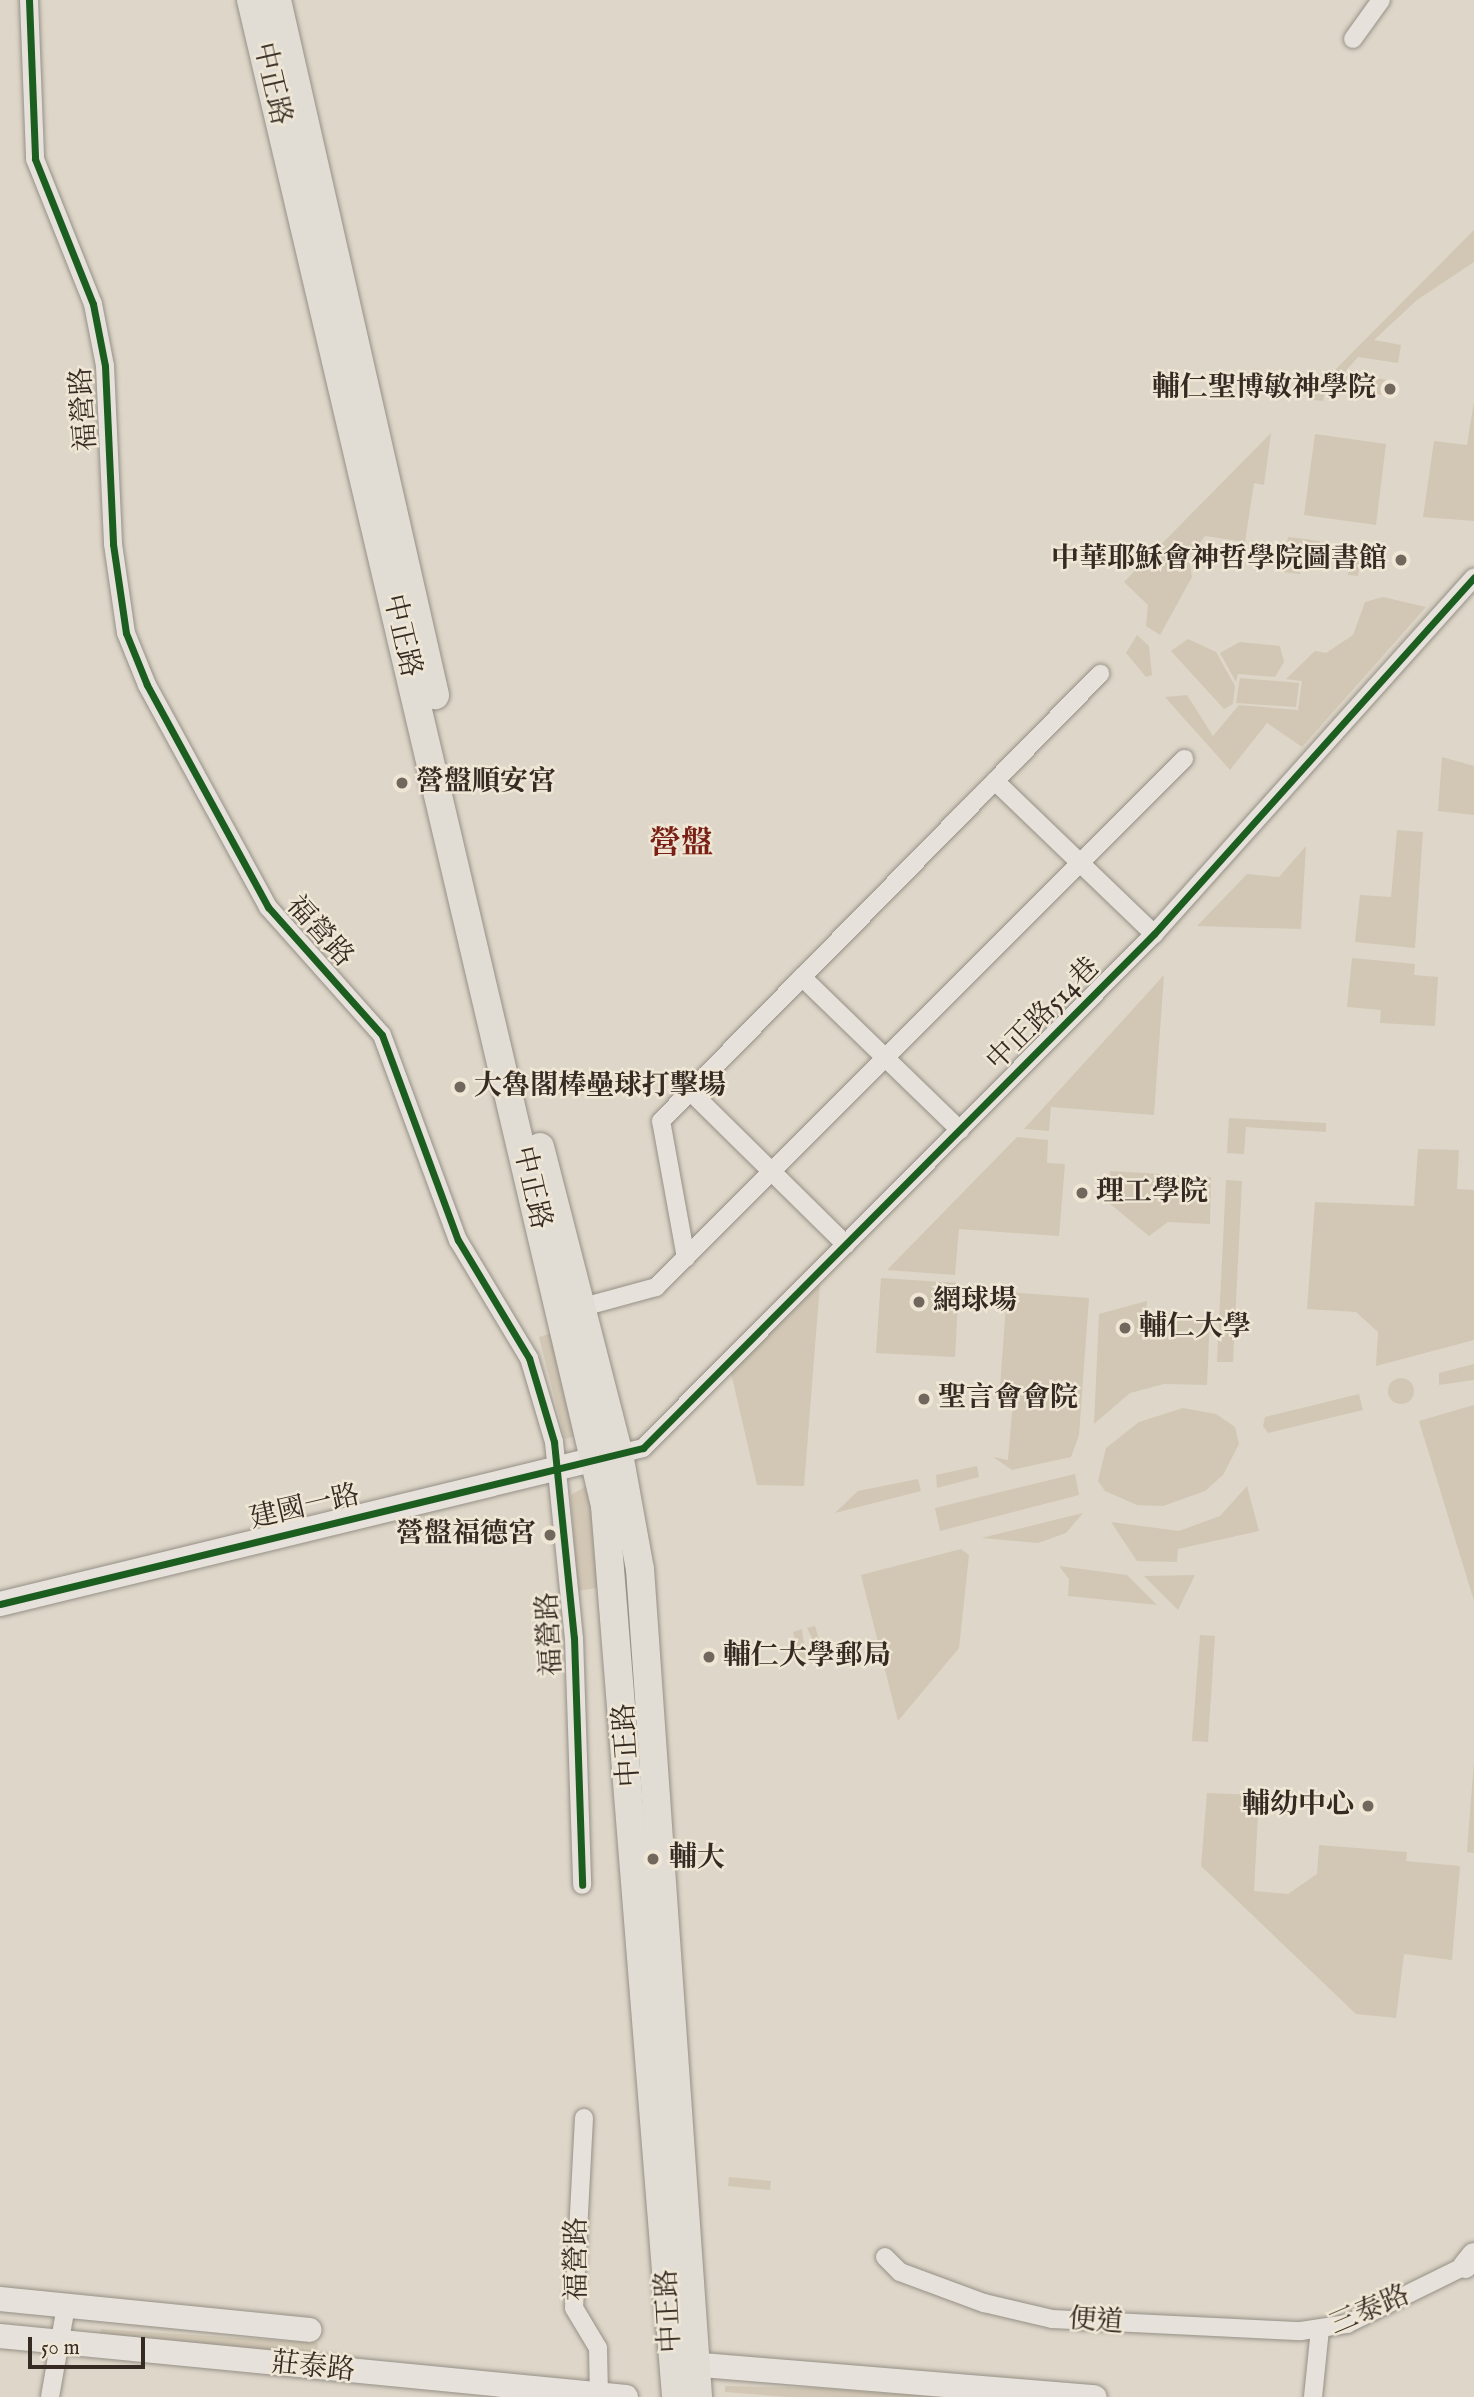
<!DOCTYPE html>
<meta charset="utf-8">
<style>
body{margin:0}
#map{position:relative;width:1474px;height:2397px;overflow:hidden;background:#ded6c8;font-family:"IM FELL English","Noto Serif TC",serif}
div>[style]{position:absolute}
.green>*{inset:0;background:#d2c7b4}
.round{border-radius:50%}
.roads{filter:drop-shadow(0 0 2px #959087) drop-shadow(0 0 2px #959087)}
.street>*{height:18px;margin:-9px;padding:0 9px;transform-origin:9px;border-radius:9px;background:#e6e1da}
.secondary>*{height:24px;margin:-12px;padding:0 12px;transform-origin:12px;border-radius:12px;background:#e6e1da}
.primary>*{height:28px;margin:-14px;padding:0 14px;transform-origin:14px;border-radius:14px;background:#e1ddd4}
.cycleway>*{height:7px;margin:-3.5px;padding:0 3.5px;transform-origin:3.5px;border-radius:3.5px;background:#1b5e20}
.dots>*{width:19px;height:19px;translate:-50% -50%;box-sizing:border-box;border:4px solid #efe6d5;border-radius:50%}
span{translate:-50% -50%;white-space:nowrap;text-align:center;line-height:1.15;-webkit-text-stroke:5px #efe6d5;paint-order:stroke}
.street-label{font-size:28px;color:#362b23}
.poi-label{font-size:28px;color:#362b23;font-weight:700}
.right{translate:-100% -50%;text-align:right}
.left{translate:0 -50%;text-align:left}
.quarter-label{font-size:32px;color:#7a1f14;font-weight:700}
.scale{position:absolute;left:28px;top:2337px;width:117px;height:32px;box-sizing:border-box;border:4px solid #362b23;border-top:0;padding-left:9px;font-size:21px;line-height:24px;white-space:nowrap;color:#362b23;-webkit-text-stroke:5px #efe6d5;paint-order:stroke}
</style>
<div id="map">
<div class="green">
<div style="clip-path:polygon(1474px 230px,1474px 262px,1417px 300px,1374px 340px,1401px 345px,1398px 363px,1358px 357px,1344px 373px,1393px 381px,1391px 396px,1326px 387px,1323px 401px,1306px 399px)"></div>
<div style="clip-path:polygon(1474px 401px,1474px 521px,1423px 517px,1434px 441px,1467px 445px)"></div>
<div style="clip-path:polygon(1271px 433px,1264px 485px,1254px 483px,1245px 542px,1205px 536px,1189px 557px,1192px 577px,1160px 635px,1146px 626px,1148px 605px,1124px 582px)"></div>
<div style="clip-path:polygon(1315px 434px,1386px 444px,1376px 525px,1304px 515px)"></div>
<div style="clip-path:polygon(1288px 537px,1320px 541px,1317px 561px,1302px 559px,1300px 574px,1283px 572px)"></div>
<div style="clip-path:polygon(1338px 544px,1362px 547px,1358px 576px,1348px 575px,1350px 557px,1336px 555px)"></div>
<div style="clip-path:polygon(1383px 597px,1426px 607px,1302px 747px,1267px 723px,1230px 770px,1165px 697px,1187px 695px,1213px 736px,1239px 705px,1298px 710px,1302px 681px,1286px 679px,1315px 651px,1326px 653px,1353px 635px,1365px 602px)"></div>
<div style="clip-path:polygon(1137px 635px,1149px 646px,1152px 675px,1146px 677px,1126px 653px)"></div>
<div style="clip-path:polygon(1188px 639px,1216px 652px,1235px 686px,1233px 704px,1224px 709px,1171px 651px)"></div>
<div style="clip-path:polygon(1240px 642px,1280px 646px,1284px 662px,1275px 677px,1238px 674px,1236px 682px,1220px 653px)"></div>
<div style="clip-path:polygon(1240px 678px,1299px 683px,1296px 707px,1236px 703px)"></div>
<div style="clip-path:polygon(1442px 757px,1474px 766px,1474px 815px,1438px 811px)"></div>
<div style="clip-path:polygon(1397px 830px,1423px 832px,1415px 948px,1355px 942px,1360px 895px,1391px 897px)"></div>
<div style="clip-path:polygon(1306px 846px,1301px 929px,1197px 926px,1247px 874px,1279px 877px)"></div>
<div style="clip-path:polygon(1352px 958px,1415px 964px,1414px 975px,1438px 977px,1435px 1026px,1380px 1023px,1381px 1010px,1347px 1007px)"></div>
<div style="clip-path:polygon(1164px 975px,1154px 1115px,1051px 1107px,1049px 1131px,1024px 1129px)"></div>
<div style="clip-path:polygon(1229px 1118px,1326px 1123px,1326px 1132px,1246px 1127px,1244px 1154px,1227px 1153px)"></div>
<div style="clip-path:polygon(1017px 1137px,1048px 1140px,1047px 1163px,1065px 1164px,1059px 1236px,959px 1229px,955px 1275px,887px 1270px)"></div>
<div style="clip-path:polygon(1418px 1149px,1459px 1150px,1457px 1189px,1474px 1190px,1474px 1340px,1376px 1366px,1378px 1332px,1356px 1312px,1307px 1309px,1315px 1202px,1414px 1206px)"></div>
<div style="clip-path:polygon(1110px 1171px,1211px 1177px,1210px 1224px,1168px 1222px,1149px 1236px,1109px 1203px)"></div>
<div style="clip-path:polygon(1226px 1180px,1242px 1181px,1233px 1362px,1217px 1362px)"></div>
<div style="clip-path:polygon(881px 1278px,959px 1283px,955px 1357px,876px 1353px)"></div>
<div style="clip-path:polygon(820px 1283px,804px 1486px,757px 1485px,731px 1373px)"></div>
<div style="clip-path:polygon(1007px 1292px,1089px 1298px,1079px 1435px,1071px 1457px,1012px 1470px,993px 1457px,1008px 1460px,1014px 1389px,1000px 1387px)"></div>
<div style="clip-path:polygon(1147px 1301px,1146px 1313px,1159px 1321px,1210px 1317px,1207px 1385px,1164px 1384px,1130px 1393px,1094px 1424px,1099px 1314px)"></div>
<div style="clip-path:polygon(552px 1333px,579px 1435px,565px 1439px,539px 1337px)"></div>
<div style="clip-path:polygon(1474px 1364px,1474px 1380px,1439px 1385px,1439px 1373px)"></div>
<div class="round" style="left:1388px;top:1378px;width:26px;height:26px"></div>
<div style="clip-path:polygon(1359px 1394px,1363px 1410px,1268px 1433px,1263px 1426px,1265px 1417px)"></div>
<div style="clip-path:polygon(1474px 1405px,1474px 1601px,1419px 1421px)"></div>
<div style="clip-path:polygon(1183px 1408px,1216px 1414px,1235px 1427px,1239px 1444px,1223px 1475px,1205px 1491px,1163px 1506px,1137px 1505px,1105px 1491px,1098px 1481px,1106px 1448px,1139px 1422px)"></div>
<div style="clip-path:polygon(977px 1466px,979px 1477px,937px 1488px,936px 1475px)"></div>
<div style="clip-path:polygon(1075px 1474px,1079px 1495px,940px 1531px,935px 1508px)"></div>
<div style="clip-path:polygon(918px 1479px,921px 1491px,835px 1513px,858px 1491px)"></div>
<div style="clip-path:polygon(590px 1484px,603px 1587px,577px 1591px,571px 1495px)"></div>
<div style="clip-path:polygon(1247px 1486px,1259px 1531px,1178px 1549px,1177px 1562px,1137px 1561px,1111px 1522px,1179px 1531px,1220px 1516px)"></div>
<div style="clip-path:polygon(1083px 1513px,1066px 1533px,1038px 1543px,981px 1538px)"></div>
<div style="clip-path:polygon(961px 1549px,969px 1555px,959px 1648px,898px 1721px,861px 1575px)"></div>
<div style="clip-path:polygon(1059px 1566px,1127px 1575px,1157px 1605px,1068px 1596px,1069px 1579px)"></div>
<div style="clip-path:polygon(1195px 1575px,1178px 1610px,1144px 1576px)"></div>
<div style="clip-path:polygon(815px 1626px,823px 1653px,801px 1660px,793px 1632px,802px 1629px,805px 1654px,818px 1650px,807px 1628px)"></div>
<div style="clip-path:polygon(1200px 1635px,1215px 1636px,1208px 1742px,1192px 1741px)"></div>
<div style="clip-path:polygon(1474px 1761px,1474px 1853px,1467px 1852px)"></div>
<div style="clip-path:polygon(1207px 1793px,1259px 1795px,1254px 1891px,1288px 1894px,1317px 1874px,1319px 1845px,1407px 1852px,1406px 1861px,1460px 1866px,1452px 1960px,1404px 1954px,1396px 2018px,1356px 2014px,1201px 1866px)"></div>
<div style="clip-path:polygon(729px 2177px,771px 2181px,770px 2190px,728px 2186px)"></div>
<div style="clip-path:polygon(101px 2329px,318px 2343px,317px 2357px,100px 2335px)"></div>
<div style="clip-path:polygon(725px 2386px,820px 2388px,934px 2397px,788px 2397px,725px 2392px)"></div>
</div>
<div class="roads">
<div class="street">
<div style="left:29px;top:0;width:159px;rotate:87.8deg"></div>
<div style="left:35px;top:159px;width:156px;rotate:68.2deg"></div>
<div style="left:93px;top:304px;width:63px;rotate:79deg"></div>
<div style="left:105px;top:366px;width:178px;rotate:87.4deg"></div>
<div style="left:113px;top:544px;width:90px;rotate:81.7deg"></div>
<div style="left:126px;top:633px;width:56px;rotate:68deg"></div>
<div style="left:147px;top:685px;width:253px;rotate:61.4deg"></div>
<div style="left:268px;top:907px;width:171px;rotate:48.3deg"></div>
<div style="left:382px;top:1035px;width:219px;rotate:69.7deg"></div>
<div style="left:458px;top:1240px;width:138px;rotate:59deg"></div>
<div style="left:529px;top:1358px;width:88px;rotate:73.4deg"></div>
<div style="left:554px;top:1442px;width:197px;rotate:84.2deg"></div>
<div style="left:574px;top:1638px;width:247px;rotate:88.1deg"></div>
<div style="left:1353px;top:39px;width:48px;rotate:-54.3deg"></div>
<div style="left:995px;top:781px;width:221px;rotate:43.9deg"></div>
<div style="left:802px;top:977px;width:220px;rotate:44.1deg"></div>
<div style="left:690px;top:1091px;width:219px;rotate:44.6deg"></div>
<div style="left:686px;top:1258px;width:139px;rotate:-100.3deg"></div>
<div style="left:661px;top:1121px;width:627px;rotate:-45.52deg"></div>
<div style="left:583px;top:1307px;width:76px;rotate:-15.3deg"></div>
<div style="left:656px;top:1287px;width:747px;rotate:-45deg"></div>
<div style="left:619px;top:1454px;width:25px;rotate:-14deg"></div>
<div style="left:643px;top:1448px;width:725px;rotate:-45.17deg"></div>
<div style="left:1154px;top:934px;width:479px;rotate:-48.1deg"></div>
<div style="left:584px;top:2118px;width:190px;rotate:93deg"></div>
<div style="left:574px;top:2308px;width:47px;rotate:59deg"></div>
<div style="left:598px;top:2348px;width:49px;rotate:88.8deg"></div>
<div style="left:885px;top:2257px;width:21px;rotate:45deg"></div>
<div style="left:900px;top:2272px;width:90px;rotate:20.3deg"></div>
<div style="left:984px;top:2303px;width:70px;rotate:13.2deg"></div>
<div style="left:1052px;top:2319px;width:249px;rotate:2.8deg"></div>
<div style="left:1301px;top:2331px;width:47px;rotate:-8.7deg"></div>
<div style="left:1347px;top:2324px;width:131px;rotate:-26.2deg"></div>
<div style="left:50px;top:2397px;width:92px;rotate:-80deg"></div>
<div style="left:1313px;top:2397px;width:68px;rotate:-84.1deg"></div>
</div>
<div class="secondary">
<div style="left:0;top:1604px;width:630px;rotate:-13.68deg"></div>
<div style="left:1465px;top:2266px;width:14px;rotate:-51deg"></div>
<div style="left:0;top:2299px;width:311px;rotate:5.7deg"></div>
<div style="left:0;top:2336px;width:629px;rotate:5.57deg"></div>
<div style="left:677px;top:2363px;width:419px;rotate:4.7deg"></div>
</div>
<div class="primary">
<div style="left:251px;top:0;width:1547px;rotate:76.77deg"></div>
<div style="left:605px;top:1506px;width:894px;rotate:85.44deg"></div>
<div style="left:277px;top:0;width:713px;rotate:77.19deg"></div>
<div style="left:540px;top:1147px;width:317px;rotate:75.6deg"></div>
<div style="left:619px;top:1454px;width:117px;rotate:79.7deg"></div>
<div style="left:640px;top:1569px;width:830px;rotate:85.99deg"></div>
</div>
</div>
<div class="cycleway">
<div style="left:29px;top:0;width:159px;rotate:87.8deg"></div>
<div style="left:35px;top:159px;width:156px;rotate:68.2deg"></div>
<div style="left:93px;top:304px;width:63px;rotate:79deg"></div>
<div style="left:105px;top:366px;width:178px;rotate:87.4deg"></div>
<div style="left:113px;top:544px;width:90px;rotate:81.7deg"></div>
<div style="left:126px;top:633px;width:56px;rotate:68deg"></div>
<div style="left:147px;top:685px;width:253px;rotate:61.4deg"></div>
<div style="left:268px;top:907px;width:171px;rotate:48.3deg"></div>
<div style="left:382px;top:1035px;width:219px;rotate:69.7deg"></div>
<div style="left:458px;top:1240px;width:138px;rotate:59deg"></div>
<div style="left:529px;top:1358px;width:88px;rotate:73.4deg"></div>
<div style="left:554px;top:1442px;width:197px;rotate:84.2deg"></div>
<div style="left:574px;top:1638px;width:247px;rotate:88.1deg"></div>
<div style="left:0;top:1604px;width:662px;rotate:-13.64deg"></div>
<div style="left:643px;top:1448px;width:725px;rotate:-45.17deg"></div>
<div style="left:1154px;top:934px;width:479px;rotate:-48.1deg"></div>
</div>
<div class="dots">
<div style="left:1390px;top:389px;background:#71675d"></div>
<div style="left:1401px;top:560px;background:#71675d"></div>
<div style="left:402px;top:783px;background:#71675d"></div>
<div style="left:460px;top:1087px;background:#71675d"></div>
<div style="left:1082px;top:1193px;background:#71675d"></div>
<div style="left:919px;top:1302px;background:#71675d"></div>
<div style="left:1125px;top:1328px;background:#71675d"></div>
<div style="left:924px;top:1399px;background:#71675d"></div>
<div style="left:550px;top:1535px;background:#71675d"></div>
<div style="left:709px;top:1657px;background:#71675d"></div>
<div style="left:1368px;top:1806px;background:#71675d"></div>
<div style="left:653px;top:1859px;background:#71675d"></div>
</div>
<div class="street-label">
<span style="left:271px;top:84px;rotate:77deg">中正路</span>
<span style="left:85px;top:409px;rotate:-94deg">福營路</span>
<span style="left:401px;top:636px;rotate:77deg">中正路</span>
<span style="left:319px;top:932px;rotate:48deg">福營路</span>
<span style="left:1044px;top:1015px;rotate:-45deg">中正路514巷</span>
<span style="left:531px;top:1188px;rotate:77deg">中正路</span>
<span style="left:305px;top:1508px;rotate:-13deg">建國一路</span>
<span style="left:551px;top:1634px;rotate:-93deg">福營路</span>
<span style="left:628px;top:1745px;rotate:-94deg">中正路</span>
<span style="left:578px;top:2259px;rotate:-90deg">福營路</span>
<span style="left:670px;top:2311px;rotate:-93deg">中正路</span>
<span style="left:1370px;top:2311px;rotate:-23deg">三泰路</span>
<span style="left:1096px;top:2322px;rotate:4deg">便道</span>
<span style="left:313px;top:2368px;rotate:6deg">莊泰路</span>
</div>
<div class="poi-label">
<span class="right" style="left:1376px;top:389px">輔仁聖博敏神學院</span>
<span class="right" style="left:1387px;top:560px">中華耶穌會神哲學院圖書館</span>
<span class="left" style="left:416px;top:783px">營盤順安宮</span>
<span class="left" style="left:474px;top:1087px">大魯閣棒壘球打擊場</span>
<span class="left" style="left:1096px;top:1193px">理工學院</span>
<span class="left" style="left:933px;top:1302px">網球場</span>
<span class="left" style="left:1139px;top:1328px">輔仁大學</span>
<span class="left" style="left:938px;top:1399px">聖言會會院</span>
<span class="right" style="left:536px;top:1535px">營盤福德宮</span>
<span class="left" style="left:723px;top:1657px">輔仁大學郵局</span>
<span class="right" style="left:1354px;top:1806px">輔幼中心</span>
<span class="left" style="left:669px;top:1859px">輔大</span>
</div>
<div class="quarter-label">
<span style="left:681px;top:845px">營盤</span>
</div>
<div class="scale">50 m</div>
</div>
